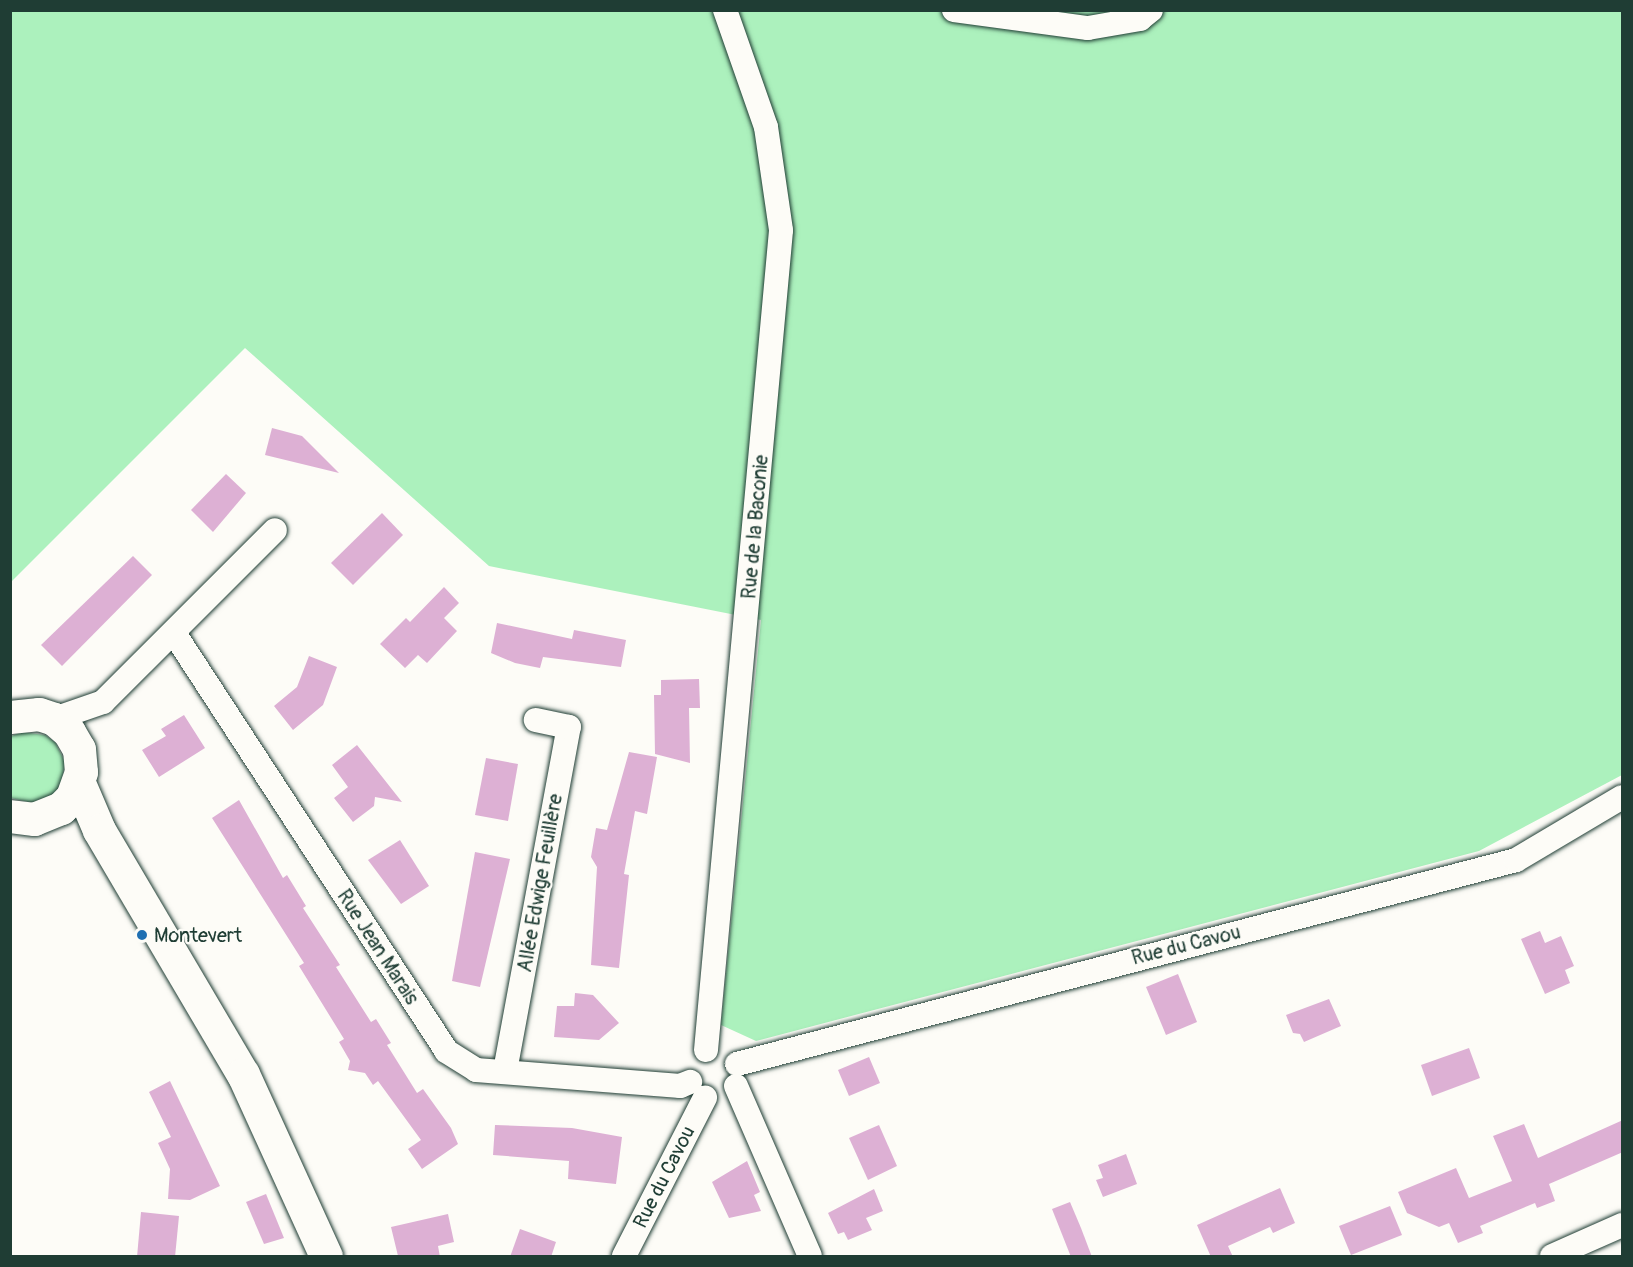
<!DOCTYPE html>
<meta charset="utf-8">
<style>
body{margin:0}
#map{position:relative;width:1633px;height:1267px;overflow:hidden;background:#fdfcf7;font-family:Pangolin,sans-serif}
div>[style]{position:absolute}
.green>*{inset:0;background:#acf1bd}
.building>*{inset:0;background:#ddb0d4}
.roads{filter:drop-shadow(0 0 2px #1f3d34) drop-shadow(0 0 2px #1f3d34)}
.street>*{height:24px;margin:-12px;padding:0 12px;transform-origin:12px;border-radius:12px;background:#fdfcf7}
.secondary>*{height:33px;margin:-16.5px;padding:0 16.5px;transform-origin:16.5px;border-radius:16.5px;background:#fdfcf7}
.dots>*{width:16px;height:16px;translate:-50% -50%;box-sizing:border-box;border:3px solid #fdfcf7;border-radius:50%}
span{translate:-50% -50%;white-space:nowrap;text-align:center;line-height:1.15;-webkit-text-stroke:4.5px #fdfcf7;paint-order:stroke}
.street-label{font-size:20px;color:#1f3d34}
.poi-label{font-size:20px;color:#1f3d34}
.left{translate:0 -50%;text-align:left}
.frame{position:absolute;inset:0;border:12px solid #1f3d34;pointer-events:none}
</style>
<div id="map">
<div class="green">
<div style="clip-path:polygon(11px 11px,1622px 11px,1622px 775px,1479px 851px,756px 1041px,721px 1025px,761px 620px,489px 566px,245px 348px,11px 582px)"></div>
<div style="clip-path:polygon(21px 732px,45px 735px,55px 742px,65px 762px,61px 785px,54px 794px,33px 803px,11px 798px,10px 737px)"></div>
</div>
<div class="building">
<div style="clip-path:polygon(272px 428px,302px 436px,339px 473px,265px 455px)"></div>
<div style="clip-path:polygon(226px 474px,246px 493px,213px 532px,191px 510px)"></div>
<div style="clip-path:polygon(382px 513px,403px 535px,353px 585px,331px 563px)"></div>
<div style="clip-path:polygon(133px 556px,152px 575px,62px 666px,41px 645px)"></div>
<div style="clip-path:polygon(444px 587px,459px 603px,444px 618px,457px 631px,427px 663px,418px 655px,405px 668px,380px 644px,406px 618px,410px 622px)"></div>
<div style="clip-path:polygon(497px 623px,572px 639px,574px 630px,626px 640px,621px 667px,543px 657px,540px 668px,515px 663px,491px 653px)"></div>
<div style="clip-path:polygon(309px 656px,337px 667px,323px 705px,293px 730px,274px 706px,297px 687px)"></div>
<div style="clip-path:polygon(699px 679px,700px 708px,689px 708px,690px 763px,655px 754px,654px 695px,661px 695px,661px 680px)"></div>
<div style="clip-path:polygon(184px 715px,205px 748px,159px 777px,142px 750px,166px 736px,161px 729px)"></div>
<div style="clip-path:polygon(357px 745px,402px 802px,375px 797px,374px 806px,353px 822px,334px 798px,348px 787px,332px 765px)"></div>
<div style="clip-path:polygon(629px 752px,657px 757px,647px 814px,635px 811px,624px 874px,629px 875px,619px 968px,591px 965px,597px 867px,591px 857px,596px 828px,607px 830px)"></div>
<div style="clip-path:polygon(486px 758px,518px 764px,508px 821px,475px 815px)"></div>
<div style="clip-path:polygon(239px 800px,283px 878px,287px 875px,306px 906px,303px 908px,340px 965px,336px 967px,371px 1022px,376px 1019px,391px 1043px,387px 1045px,417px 1093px,423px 1089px,451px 1128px,458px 1144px,422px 1169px,408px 1149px,421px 1140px,378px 1081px,373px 1085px,365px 1073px,348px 1070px,350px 1061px,339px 1042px,344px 1039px,299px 966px,304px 963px,212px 818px)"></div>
<div style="clip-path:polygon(400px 840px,429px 886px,401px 904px,368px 860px)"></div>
<div style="clip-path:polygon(475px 852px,510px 859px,480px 987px,452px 981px)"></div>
<div style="clip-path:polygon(1540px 931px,1545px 943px,1561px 936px,1574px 966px,1565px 970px,1570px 983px,1545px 994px,1521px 939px)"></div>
<div style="clip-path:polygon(1178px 974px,1197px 1022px,1166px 1035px,1146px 987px)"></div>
<div style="clip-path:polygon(575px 993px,593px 995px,619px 1023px,599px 1040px,554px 1037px,557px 1006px,574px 1006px)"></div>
<div style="clip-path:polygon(1329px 999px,1341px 1026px,1304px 1042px,1300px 1034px,1293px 1033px,1286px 1015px)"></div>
<div style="clip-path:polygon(1469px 1048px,1480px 1078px,1432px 1096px,1421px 1065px)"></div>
<div style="clip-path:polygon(869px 1057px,880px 1083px,849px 1096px,838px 1070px)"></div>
<div style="clip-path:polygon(170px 1081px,220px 1186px,190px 1200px,168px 1199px,170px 1169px,158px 1143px,171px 1137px,149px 1092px)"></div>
<div style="clip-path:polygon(1623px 1120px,1623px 1152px,1549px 1184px,1555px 1201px,1537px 1208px,1535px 1203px,1480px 1226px,1483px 1233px,1458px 1243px,1449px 1223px,1439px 1227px,1407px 1213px,1398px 1192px,1456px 1168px,1469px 1198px,1512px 1181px,1493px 1136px,1524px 1124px,1538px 1158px)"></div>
<div style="clip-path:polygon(495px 1125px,572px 1128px,622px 1137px,616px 1184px,568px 1179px,569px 1161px,493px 1155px)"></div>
<div style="clip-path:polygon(879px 1125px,897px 1166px,868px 1180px,849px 1138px)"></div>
<div style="clip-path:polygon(1126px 1154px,1137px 1184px,1103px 1197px,1096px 1180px,1103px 1178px,1098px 1165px)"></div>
<div style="clip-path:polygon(747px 1161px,760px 1192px,754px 1195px,761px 1211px,729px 1218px,712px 1182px)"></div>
<div style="clip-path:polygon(1280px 1188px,1295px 1223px,1273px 1233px,1270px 1227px,1228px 1246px,1233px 1257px,1211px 1257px,1197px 1225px)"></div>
<div style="clip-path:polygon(874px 1189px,883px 1211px,866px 1218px,872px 1230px,848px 1240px,844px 1232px,838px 1234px,828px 1213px)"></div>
<div style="clip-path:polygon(266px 1194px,284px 1238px,264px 1244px,246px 1202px)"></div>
<div style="clip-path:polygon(1070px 1202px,1081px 1228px,1092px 1257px,1071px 1257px,1052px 1209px)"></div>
<div style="clip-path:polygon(1390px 1206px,1402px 1235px,1351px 1255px,1339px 1226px)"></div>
<div style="clip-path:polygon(141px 1212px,179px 1216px,175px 1257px,137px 1257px)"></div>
<div style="clip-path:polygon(448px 1214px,454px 1242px,438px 1246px,440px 1257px,398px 1256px,391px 1227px)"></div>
<div style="clip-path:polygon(520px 1229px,556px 1242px,551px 1257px,510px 1257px)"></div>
</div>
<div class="roads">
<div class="street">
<div style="left:954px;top:10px;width:135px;rotate:7.7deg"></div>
<div style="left:1088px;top:28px;width:53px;rotate:-9.8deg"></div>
<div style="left:1140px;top:19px;width:14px;rotate:-39deg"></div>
<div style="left:174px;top:633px;width:499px;rotate:56.9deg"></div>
<div style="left:446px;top:1051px;width:36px;rotate:32deg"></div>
<div style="left:476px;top:1070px;width:205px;rotate:4.5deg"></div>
<div style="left:680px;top:1086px;width:11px;rotate:-22deg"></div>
<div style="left:54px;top:719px;width:52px;rotate:-19.1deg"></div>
<div style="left:103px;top:702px;width:243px;rotate:-45deg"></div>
<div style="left:706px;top:1050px;width:823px;rotate:-84.77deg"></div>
<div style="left:781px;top:230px;width:104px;rotate:-98.3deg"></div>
<div style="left:766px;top:127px;width:124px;rotate:-109.3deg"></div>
<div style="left:737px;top:1064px;width:805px;rotate:-14.67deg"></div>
<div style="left:1516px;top:860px;width:123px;rotate:-30.7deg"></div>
<div style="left:505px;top:1071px;width:350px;rotate:-79.5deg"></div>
<div style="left:569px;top:727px;width:34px;rotate:-168deg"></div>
<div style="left:736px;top:1086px;width:185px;rotate:66.5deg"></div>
<div style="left:624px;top:1256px;width:178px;rotate:-62.9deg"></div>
<div style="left:1552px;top:1256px;width:77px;rotate:-23.9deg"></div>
</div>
<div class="secondary">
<div style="left:10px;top:717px;width:29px;rotate:-6deg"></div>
<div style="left:39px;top:714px;width:16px;rotate:18deg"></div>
<div style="left:54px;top:719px;width:20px;rotate:41deg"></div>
<div style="left:69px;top:732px;width:20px;rotate:60deg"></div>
<div style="left:79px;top:749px;width:23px;rotate:85deg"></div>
<div style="left:81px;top:772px;width:27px;rotate:110deg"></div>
<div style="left:72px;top:797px;width:16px;rotate:135deg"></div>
<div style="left:61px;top:808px;width:29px;rotate:158deg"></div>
<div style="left:34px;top:819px;width:24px;rotate:-173deg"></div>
<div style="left:79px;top:783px;width:51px;rotate:66.9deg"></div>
<div style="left:99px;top:830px;width:283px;rotate:59.5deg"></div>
<div style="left:243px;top:1074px;width:200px;rotate:65.5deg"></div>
</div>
</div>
<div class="dots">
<div style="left:142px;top:935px;background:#1f6fb2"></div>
</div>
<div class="street-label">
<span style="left:755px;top:527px;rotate:-85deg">Rue de la Baconie</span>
<span style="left:540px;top:883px;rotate:-80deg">Allée Edwige Feuillère</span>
<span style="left:1186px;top:945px;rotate:-14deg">Rue du Cavou</span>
<span style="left:378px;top:947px;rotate:57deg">Rue Jean Marais</span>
<span style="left:664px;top:1177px;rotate:-63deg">Rue du Cavou</span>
</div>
<div class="poi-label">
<span class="left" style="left:154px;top:935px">Montevert</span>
</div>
<div class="frame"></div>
</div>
